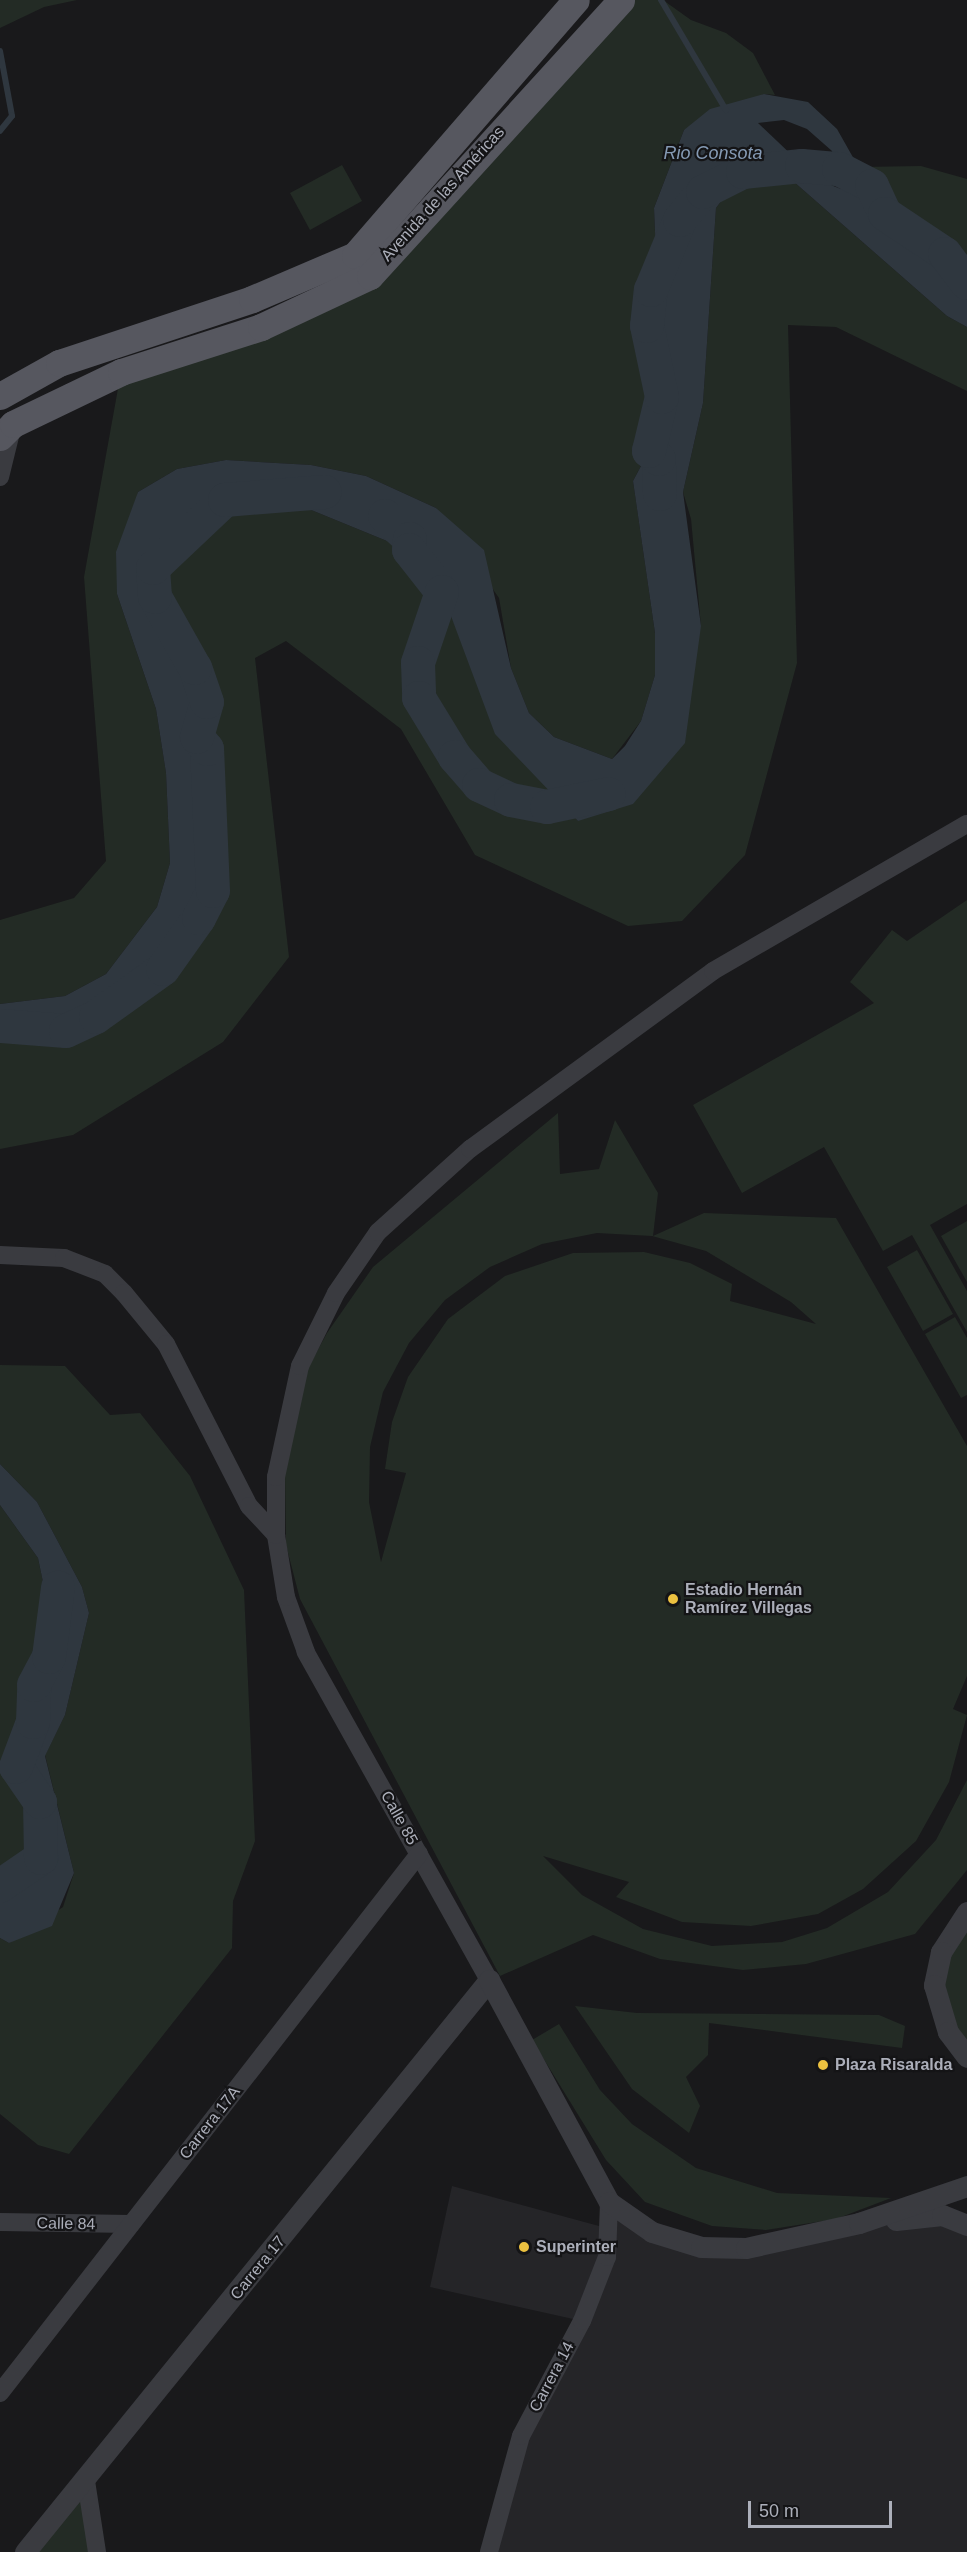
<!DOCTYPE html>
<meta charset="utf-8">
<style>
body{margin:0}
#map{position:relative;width:967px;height:2552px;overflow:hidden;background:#19191b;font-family:Arial,sans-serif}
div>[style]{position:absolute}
.built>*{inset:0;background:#252528}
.green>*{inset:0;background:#232b25}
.water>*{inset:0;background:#2f373f}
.stream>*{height:6px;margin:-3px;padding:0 3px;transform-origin:3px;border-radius:3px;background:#2f373f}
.river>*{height:34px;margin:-17px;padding:0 17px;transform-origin:17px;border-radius:17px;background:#2f373f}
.minor>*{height:18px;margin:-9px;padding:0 9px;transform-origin:9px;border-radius:9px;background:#3a3b40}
.tertiary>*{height:21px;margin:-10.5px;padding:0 10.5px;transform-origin:10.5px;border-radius:10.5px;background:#3a3b40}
.primary>*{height:27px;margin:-13.5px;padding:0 13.5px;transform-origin:13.5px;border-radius:13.5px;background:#56575f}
.dots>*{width:16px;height:16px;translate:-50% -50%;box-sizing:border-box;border:3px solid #141416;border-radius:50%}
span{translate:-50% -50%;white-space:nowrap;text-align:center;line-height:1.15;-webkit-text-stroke:4.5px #141416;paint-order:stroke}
.street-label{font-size:16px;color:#acafba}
.poi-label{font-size:16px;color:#acafba;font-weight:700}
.left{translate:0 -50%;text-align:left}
.water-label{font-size:18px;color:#859ab4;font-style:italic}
.scale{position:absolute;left:748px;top:2501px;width:144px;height:27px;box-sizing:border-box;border:3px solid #acafba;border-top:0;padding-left:8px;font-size:18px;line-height:21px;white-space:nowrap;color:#acafba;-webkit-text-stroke:4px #141416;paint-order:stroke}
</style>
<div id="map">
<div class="built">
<div style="clip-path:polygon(452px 2186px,610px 2229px,609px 2202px,701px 2247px,859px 2223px,967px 2225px,967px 2552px,489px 2552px,507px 2474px,582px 2321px,430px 2287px)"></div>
</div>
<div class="green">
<div style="clip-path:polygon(0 0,77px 0,44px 7px,0 28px)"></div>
<div style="clip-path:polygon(621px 0,663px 0,691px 20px,726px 33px,753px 53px,775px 95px,764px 94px,684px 130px,654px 208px,662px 397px,649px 451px,633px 481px,655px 633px,655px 675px,641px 721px,612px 759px,554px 737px,529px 713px,511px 668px,499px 598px,436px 508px,366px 476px,311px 465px,226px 460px,177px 469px,138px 492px,117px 594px,156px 709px,166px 773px,170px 863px,157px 907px,106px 974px,65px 996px,0 1004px,0 920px,74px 898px,106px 861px,84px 577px,121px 372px,329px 298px)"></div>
<div style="clip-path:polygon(342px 165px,362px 201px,310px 230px,290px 193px)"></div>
<div style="clip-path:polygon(921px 166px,967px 179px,967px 300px,885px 214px,861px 167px)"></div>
<div style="clip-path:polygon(777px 167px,947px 316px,967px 327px,967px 391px,836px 327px,788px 325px,797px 663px,745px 855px,682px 921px,628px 926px,475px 855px,401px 729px,286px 641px,255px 658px,289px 957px,223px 1042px,73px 1135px,0 1149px,0 1042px,35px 1038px,96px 1017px,213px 891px,207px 784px,190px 694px,155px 597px,153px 568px,190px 510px,225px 500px,277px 496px,409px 550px,442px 592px,485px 702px,578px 821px,701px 626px,691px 519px,683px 492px,703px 403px,716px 208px,743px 172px)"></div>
<div style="clip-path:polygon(967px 900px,967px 1204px,930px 1225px,967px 1291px,967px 1332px,912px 1235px,883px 1251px,824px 1147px,742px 1193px,693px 1105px,874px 1003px,850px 982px,892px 930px,907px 941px)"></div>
<div style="clip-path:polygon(evenodd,558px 1113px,560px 1174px,599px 1169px,615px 1120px,658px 1193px,653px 1236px,704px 1213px,836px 1218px,967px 1446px,967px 1676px,953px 1709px,967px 1715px,949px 1782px,916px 1841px,863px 1889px,818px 1914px,751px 1926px,682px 1922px,616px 1897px,629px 1882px,543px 1856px,582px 1895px,643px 1929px,712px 1946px,782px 1942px,827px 1928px,888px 1892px,936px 1840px,967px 1780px,967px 1870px,915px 1934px,806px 1964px,743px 1970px,660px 1959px,593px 1935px,500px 1976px,300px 1599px,286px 1545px,285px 1475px,307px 1370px,327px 1333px,373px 1267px,558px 1113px,597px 1233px,652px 1236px,706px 1251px,791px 1302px,816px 1324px,730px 1301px,732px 1284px,690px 1263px,644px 1252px,573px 1253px,505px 1276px,448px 1319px,408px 1377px,392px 1422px,385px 1469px,406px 1473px,381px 1562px,369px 1502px,370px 1447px,383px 1392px,409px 1343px,445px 1300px,490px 1267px,542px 1244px,597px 1233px)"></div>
<div style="clip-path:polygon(967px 1221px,967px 1282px,941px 1236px)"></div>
<div style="clip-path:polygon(917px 1250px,953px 1314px,923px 1331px,887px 1267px)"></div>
<div style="clip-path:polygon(955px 1317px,967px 1338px,967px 1395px,961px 1398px,925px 1334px)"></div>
<div style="clip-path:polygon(0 1365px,65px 1366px,110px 1415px,140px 1413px,190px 1476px,244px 1590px,255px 1841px,233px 1901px,232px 1948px,69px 2154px,38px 2145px,0 2114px,0 1938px,9px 1943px,63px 1907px,74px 1873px,45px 1755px,65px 1715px,89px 1613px,82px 1587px,37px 1502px,0 1464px)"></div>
<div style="clip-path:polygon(0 1505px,38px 1558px,54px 1635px,12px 1785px,41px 1835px,41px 1858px,34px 1877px,17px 1890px,0 1893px)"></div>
<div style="clip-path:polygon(967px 1912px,967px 2057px,936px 2000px,955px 1926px)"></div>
<div style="clip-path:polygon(575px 2006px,637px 2013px,879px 2015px,905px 2026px,902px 2048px,709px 2023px,708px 2055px,686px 2077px,700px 2106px,689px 2133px,632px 2089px)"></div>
<div style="clip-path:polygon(559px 2024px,600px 2090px,632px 2124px,696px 2168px,777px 2193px,891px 2198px,836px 2219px,766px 2230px,712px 2226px,645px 2202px,606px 2160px,532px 2040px)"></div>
<div style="clip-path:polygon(86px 2481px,97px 2552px,25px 2552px)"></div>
</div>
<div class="water">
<div style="clip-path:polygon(evenodd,764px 94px,808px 102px,837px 129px,885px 214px,967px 300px,967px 327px,947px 316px,777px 167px,743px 172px,716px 208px,703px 403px,683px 492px,701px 626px,685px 743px,633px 804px,578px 821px,495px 734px,442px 592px,409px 550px,277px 496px,225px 500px,191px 510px,153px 568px,155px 597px,190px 694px,207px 784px,213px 890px,163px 969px,127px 1003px,35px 1038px,0 1042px,0 1004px,65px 996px,106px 974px,157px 907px,170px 863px,166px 773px,156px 709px,117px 594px,116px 552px,138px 492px,177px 469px,226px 460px,311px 465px,366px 476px,436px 508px,484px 550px,511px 668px,529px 713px,554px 737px,612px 759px,625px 746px,641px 721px,655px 675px,655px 633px,633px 481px,649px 451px,662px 397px,654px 208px,684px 130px,710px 109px,764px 94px,784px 120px,807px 129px,832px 151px,841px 189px,818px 180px,758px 123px,784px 120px)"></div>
<div style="clip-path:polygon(0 1464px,37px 1502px,82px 1587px,89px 1613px,65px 1715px,45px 1756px,74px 1873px,52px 1926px,9px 1943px,0 1938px,0 1893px,17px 1890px,34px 1877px,41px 1858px,41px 1835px,12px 1785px,54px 1635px,38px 1558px,0 1505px)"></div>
</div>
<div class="stream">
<div style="left:661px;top:0;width:128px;rotate:59.4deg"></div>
<div style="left:0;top:51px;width:66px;rotate:79.5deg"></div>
<div style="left:12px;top:116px;width:19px;rotate:129deg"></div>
</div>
<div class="river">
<div style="left:660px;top:494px;width:35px;rotate:-92deg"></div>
<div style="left:659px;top:459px;width:13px;rotate:-141deg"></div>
<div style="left:649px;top:451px;width:56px;rotate:-76.5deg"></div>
<div style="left:662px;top:397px;width:73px;rotate:-101.9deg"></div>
<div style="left:647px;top:326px;width:36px;rotate:-84deg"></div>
<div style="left:651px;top:290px;width:76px;rotate:-67.5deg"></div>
<div style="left:680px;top:220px;width:36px;rotate:-51deg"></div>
<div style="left:703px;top:192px;width:45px;rotate:-26.6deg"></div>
<div style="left:743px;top:172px;width:59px;rotate:-5.8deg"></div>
<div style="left:802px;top:166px;width:37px;rotate:5deg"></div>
<div style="left:839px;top:169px;width:37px;rotate:27deg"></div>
<div style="left:872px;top:186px;width:31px;rotate:65deg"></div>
<div style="left:885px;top:214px;width:72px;rotate:33.7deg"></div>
<div style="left:945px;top:254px;width:36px;rotate:53deg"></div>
<div style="left:385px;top:516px;width:34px;rotate:43deg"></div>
<div style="left:410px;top:539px;width:11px;rotate:95deg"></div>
<div style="left:409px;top:550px;width:53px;rotate:51.8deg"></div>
<div style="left:442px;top:592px;width:75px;rotate:108.7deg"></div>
<div style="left:418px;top:663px;width:35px;rotate:88deg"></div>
<div style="left:419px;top:698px;width:69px;rotate:58.6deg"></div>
<div style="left:455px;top:757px;width:37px;rotate:49deg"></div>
<div style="left:479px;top:785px;width:35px;rotate:25deg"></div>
<div style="left:511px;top:800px;width:37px;rotate:11deg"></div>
<div style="left:547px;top:807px;width:63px;rotate:-11.8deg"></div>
<div style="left:0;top:1026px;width:66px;rotate:4.3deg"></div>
<div style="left:66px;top:1031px;width:33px;rotate:-25deg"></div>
<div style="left:96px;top:1017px;width:82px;rotate:-35.6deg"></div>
<div style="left:163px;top:969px;width:62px;rotate:-54.8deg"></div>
<div style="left:199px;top:918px;width:30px;rotate:-63deg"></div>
<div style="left:213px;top:891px;width:142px;rotate:-92.4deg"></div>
<div style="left:207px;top:749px;width:16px;rotate:-130deg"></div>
<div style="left:197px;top:737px;width:36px;rotate:-74deg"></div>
<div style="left:207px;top:702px;width:36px;rotate:-109deg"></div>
<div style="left:195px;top:668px;width:81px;rotate:-119.4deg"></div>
<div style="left:155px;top:597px;width:29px;rotate:-94deg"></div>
<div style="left:153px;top:568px;width:99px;rotate:-43.4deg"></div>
<div style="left:225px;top:500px;width:100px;rotate:-4.6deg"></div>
<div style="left:0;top:1886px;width:50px;rotate:-34.3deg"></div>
<div style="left:41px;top:1858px;width:56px;rotate:-91deg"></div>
<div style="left:40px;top:1802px;width:42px;rotate:-124.4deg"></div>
<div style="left:16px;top:1767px;width:48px;rotate:-69.3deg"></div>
<div style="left:33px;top:1722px;width:37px;rotate:-88deg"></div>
<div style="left:34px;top:1685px;width:32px;rotate:-62deg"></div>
<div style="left:49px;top:1657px;width:70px;rotate:-82.6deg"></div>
</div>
<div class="minor">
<div style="left:0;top:477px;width:55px;rotate:-76.2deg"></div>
<div style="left:0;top:1255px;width:64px;rotate:2.7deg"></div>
<div style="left:64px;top:1258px;width:44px;rotate:21.3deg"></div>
<div style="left:105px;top:1274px;width:27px;rotate:45deg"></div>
<div style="left:124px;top:1293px;width:66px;rotate:50.5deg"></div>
<div style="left:166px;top:1344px;width:182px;rotate:62.9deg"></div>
<div style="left:249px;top:1506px;width:40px;rotate:47deg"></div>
<div style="left:489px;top:1980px;width:376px;rotate:-119.2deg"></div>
<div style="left:306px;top:1652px;width:59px;rotate:-110deg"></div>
<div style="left:286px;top:1597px;width:63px;rotate:-99.2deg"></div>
<div style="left:276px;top:1535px;width:58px;rotate:-90deg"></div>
<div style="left:276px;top:1477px;width:114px;rotate:-77.8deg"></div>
<div style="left:300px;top:1366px;width:81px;rotate:-63.7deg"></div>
<div style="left:336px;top:1293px;width:74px;rotate:-55.5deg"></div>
<div style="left:378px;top:1232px;width:124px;rotate:-42.1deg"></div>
<div style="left:470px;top:1149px;width:301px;rotate:-36.2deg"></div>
<div style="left:713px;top:971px;width:293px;rotate:-30.1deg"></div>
<div style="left:0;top:2222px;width:131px;rotate:0.9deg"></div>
<div style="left:0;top:2393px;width:683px;rotate:-52.14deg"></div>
<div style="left:86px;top:2481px;width:72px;rotate:81.2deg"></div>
<div style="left:489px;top:2552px;width:120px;rotate:-74.6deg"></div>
<div style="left:521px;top:2436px;width:130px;rotate:-62.1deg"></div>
<div style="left:582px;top:2321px;width:69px;rotate:-68.7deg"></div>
<div style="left:607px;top:2257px;width:55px;rotate:-87.9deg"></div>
</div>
<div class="tertiary">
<div style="left:967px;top:1912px;width:48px;rotate:123deg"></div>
<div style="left:941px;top:1952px;width:34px;rotate:102deg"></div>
<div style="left:934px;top:1985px;width:49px;rotate:73.4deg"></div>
<div style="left:948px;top:2032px;width:31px;rotate:53deg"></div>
<div style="left:896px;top:2220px;width:46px;rotate:-6.2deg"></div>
<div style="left:942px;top:2215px;width:27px;rotate:22deg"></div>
<div style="left:25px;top:2552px;width:737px;rotate:-50.95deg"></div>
<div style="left:489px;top:1980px;width:252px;rotate:61.6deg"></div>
<div style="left:609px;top:2202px;width:52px;rotate:34.9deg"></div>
<div style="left:652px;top:2232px;width:51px;rotate:17deg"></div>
<div style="left:701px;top:2247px;width:45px;rotate:1.3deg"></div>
<div style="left:746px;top:2248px;width:116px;rotate:-12.5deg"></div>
<div style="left:859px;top:2223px;width:114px;rotate:-18.9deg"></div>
</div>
<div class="primary">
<div style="left:0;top:396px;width:68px;rotate:-29.2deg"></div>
<div style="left:59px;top:363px;width:203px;rotate:-18.3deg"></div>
<div style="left:252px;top:299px;width:112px;rotate:-23.1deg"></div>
<div style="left:355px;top:255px;width:337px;rotate:-49.1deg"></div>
<div style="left:0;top:437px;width:18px;rotate:-45deg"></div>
<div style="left:13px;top:424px;width:120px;rotate:-25.7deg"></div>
<div style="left:121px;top:372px;width:147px;rotate:-17.8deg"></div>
<div style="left:261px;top:327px;width:120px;rotate:-25.1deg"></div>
<div style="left:370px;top:276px;width:373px;rotate:-47.7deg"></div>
</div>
<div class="dots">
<div style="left:673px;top:1599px;background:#ecc140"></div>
<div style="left:823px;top:2065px;background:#ecc140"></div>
<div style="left:524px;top:2247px;background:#ecc140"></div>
</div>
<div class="street-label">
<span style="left:443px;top:194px;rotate:-48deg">Avenida de las Américas</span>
<span style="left:399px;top:1818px;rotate:61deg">Calle 85</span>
<span style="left:210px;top:2123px;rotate:-52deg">Carrera 17A</span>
<span style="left:66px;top:2224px;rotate:1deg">Calle 84</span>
<span style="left:258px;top:2268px;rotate:-51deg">Carrera 17</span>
<span style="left:552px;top:2377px;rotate:-62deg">Carrera 14</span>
</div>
<div class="poi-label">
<span class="left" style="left:685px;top:1599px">Estadio Hernán<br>Ramírez Villegas</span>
<span class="left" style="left:835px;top:2065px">Plaza Risaralda</span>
<span class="left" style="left:536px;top:2247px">Superinter</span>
</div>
<div class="water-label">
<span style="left:713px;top:153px">Rio Consota</span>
</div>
<div class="scale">50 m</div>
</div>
